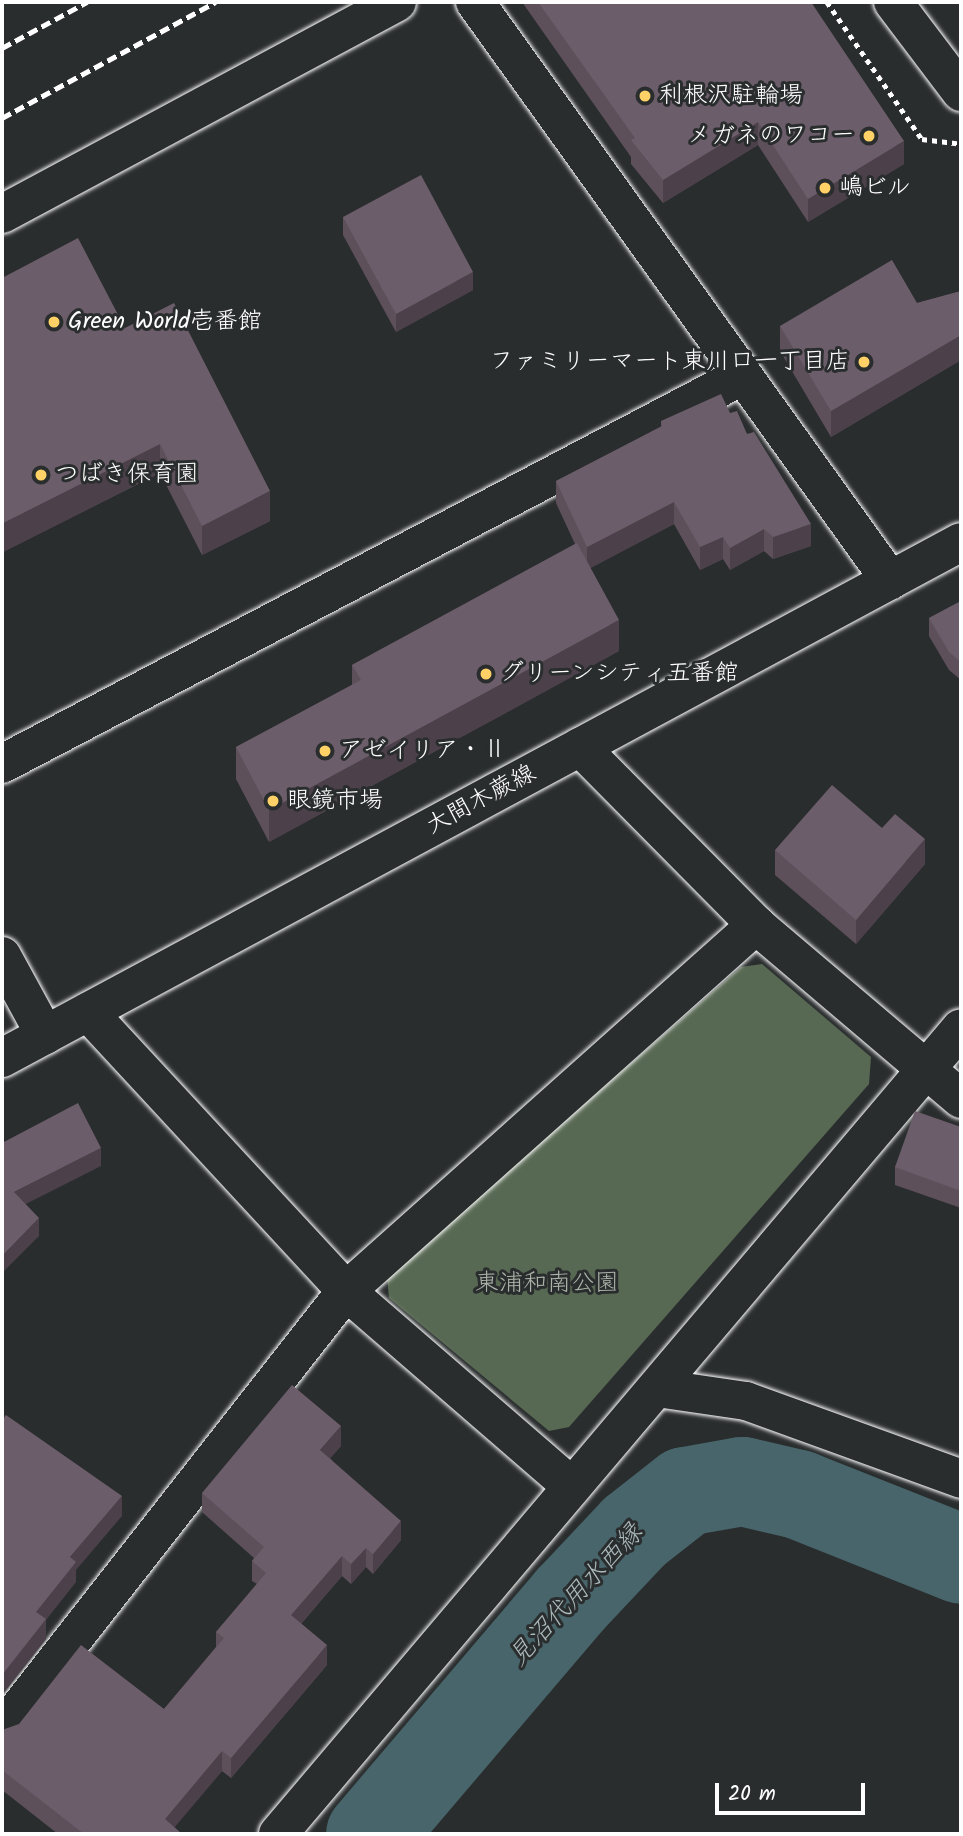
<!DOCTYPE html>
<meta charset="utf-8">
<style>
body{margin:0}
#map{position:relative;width:963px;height:1836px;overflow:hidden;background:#2a2d2e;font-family:Kalam,"Klee One",sans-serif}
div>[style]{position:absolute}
.green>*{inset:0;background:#586953}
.river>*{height:89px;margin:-44.5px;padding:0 44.5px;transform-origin:44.5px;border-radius:44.5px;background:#47656a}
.path>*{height:4.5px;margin-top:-2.25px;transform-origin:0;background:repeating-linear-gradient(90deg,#fff 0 5px,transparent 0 10px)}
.roads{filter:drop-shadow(0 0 2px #fff) drop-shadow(0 0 2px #fff)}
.street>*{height:38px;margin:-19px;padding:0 19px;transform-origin:19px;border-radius:19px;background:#2a2d2e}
.secondary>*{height:38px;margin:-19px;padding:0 19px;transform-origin:19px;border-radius:19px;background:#2a2d2e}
.rail>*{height:5px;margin-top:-2.5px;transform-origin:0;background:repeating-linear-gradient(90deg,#fff 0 10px,transparent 0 15px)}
.wall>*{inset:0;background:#5d505b}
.shaded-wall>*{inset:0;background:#4c414a}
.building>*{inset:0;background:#6c5d6a}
.dots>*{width:19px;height:19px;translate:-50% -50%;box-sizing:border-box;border:4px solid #2a2d2e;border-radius:50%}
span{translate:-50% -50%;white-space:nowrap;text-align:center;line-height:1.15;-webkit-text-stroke:6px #2a2d2e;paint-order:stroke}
.poi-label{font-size:24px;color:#fff}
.left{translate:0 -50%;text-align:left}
.right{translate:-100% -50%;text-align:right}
.street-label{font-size:24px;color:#fff}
.park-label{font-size:24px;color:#acb4a9}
.water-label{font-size:26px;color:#acbabc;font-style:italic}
.frame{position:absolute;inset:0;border:4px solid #fff;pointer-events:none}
.scale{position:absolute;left:715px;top:1783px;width:150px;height:32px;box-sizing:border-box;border:4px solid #fff;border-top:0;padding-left:9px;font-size:21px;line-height:24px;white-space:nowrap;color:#fff;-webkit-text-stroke:5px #2a2d2e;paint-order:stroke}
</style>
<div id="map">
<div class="green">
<div style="clip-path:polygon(762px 964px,871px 1057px,869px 1084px,569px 1427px,549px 1431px,389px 1298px,387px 1277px,741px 967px)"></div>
</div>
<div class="river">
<div style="left:370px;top:1834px;width:309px;rotate:-49.6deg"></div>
<div style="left:570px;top:1599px;width:93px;rotate:-46.7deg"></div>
<div style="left:634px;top:1531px;width:65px;rotate:-38.1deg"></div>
<div style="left:685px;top:1491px;width:58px;rotate:-10deg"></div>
<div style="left:742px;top:1481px;width:57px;rotate:13.1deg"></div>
<div style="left:798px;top:1494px;width:175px;rotate:21.7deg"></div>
</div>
<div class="path">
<div style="left:827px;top:2px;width:167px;rotate:55.3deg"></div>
<div style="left:922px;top:139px;width:39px;rotate:7deg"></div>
</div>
<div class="roads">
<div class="street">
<div style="left:475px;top:2px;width:712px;rotate:54.32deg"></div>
<div style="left:2px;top:214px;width:448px;rotate:-28.2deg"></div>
<div style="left:580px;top:747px;width:250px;rotate:45.3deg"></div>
<div style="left:756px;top:925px;width:269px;rotate:40.3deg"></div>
<div style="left:2px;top:764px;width:836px;rotate:-27.67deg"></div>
<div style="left:88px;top:1012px;width:380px;rotate:47.2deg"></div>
<div style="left:346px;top:1291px;width:299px;rotate:40.9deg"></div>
<div style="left:657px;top:1388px;width:90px;rotate:8.3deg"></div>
<div style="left:746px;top:1401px;width:229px;rotate:19.9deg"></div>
<div style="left:2px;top:1730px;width:558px;rotate:-51.92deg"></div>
<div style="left:346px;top:1291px;width:550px;rotate:-41.75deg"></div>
<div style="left:278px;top:1834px;width:1056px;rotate:-49.72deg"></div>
</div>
<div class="secondary">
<div style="left:893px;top:2px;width:113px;rotate:52.9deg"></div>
<div style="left:2px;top:956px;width:90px;rotate:61.4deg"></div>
<div style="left:2px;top:1058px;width:1089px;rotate:-28.28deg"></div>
</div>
</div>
<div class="rail">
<div style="left:2px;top:48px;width:97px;rotate:-28.4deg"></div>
<div style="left:2px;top:118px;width:243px;rotate:-28.5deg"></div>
</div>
<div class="wall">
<div style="clip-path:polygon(522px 2px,811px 2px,904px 164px,808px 222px,758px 145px,663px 203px,631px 164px,631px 157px)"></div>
<div style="clip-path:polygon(343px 217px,473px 290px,396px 332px,343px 235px)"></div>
<div style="clip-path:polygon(2px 278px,125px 328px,270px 521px,202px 555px,160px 473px,3px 552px,2px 549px)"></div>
<div style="clip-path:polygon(961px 291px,961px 360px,831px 437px,780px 351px,780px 326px,917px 303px)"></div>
<div style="clip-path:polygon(730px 413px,747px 434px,811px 546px,773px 559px,764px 551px,730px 570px,723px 559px,700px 570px,674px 524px,590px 568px,619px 651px,269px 842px,236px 779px,236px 747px,352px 685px,352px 665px,575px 544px,556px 503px,556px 481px,661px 427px,661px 421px)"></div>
<div style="clip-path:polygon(961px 601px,961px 680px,949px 670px,929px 636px,929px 618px)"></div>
<div style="clip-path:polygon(775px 850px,925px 864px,856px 944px,775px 875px)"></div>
<div style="clip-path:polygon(961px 1127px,961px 1208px,895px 1185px,895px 1167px)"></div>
<div style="clip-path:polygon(341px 1446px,330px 1458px,401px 1540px,373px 1574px,366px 1567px,351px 1584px,342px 1576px,301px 1624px,327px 1665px,231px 1778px,222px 1771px,174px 1827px,182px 1834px,58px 1834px,2px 1790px,2px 1730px,164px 1709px,216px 1647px,216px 1632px,257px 1584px,252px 1581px,252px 1561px,254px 1558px,202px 1512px,202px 1493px)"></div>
</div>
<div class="shaded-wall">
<div style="clip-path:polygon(758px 122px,758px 145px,663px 203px,663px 180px)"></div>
<div style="clip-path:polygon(904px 141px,904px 164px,808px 222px,808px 199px)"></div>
<div style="clip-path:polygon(473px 272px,473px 290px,396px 332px,396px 314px)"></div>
<div style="clip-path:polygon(961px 335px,961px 360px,831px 437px,831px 411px)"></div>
<div style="clip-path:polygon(160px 444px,160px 473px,3px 552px,3px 523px)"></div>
<div style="clip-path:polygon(270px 491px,270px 521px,202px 555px,202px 526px)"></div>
<div style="clip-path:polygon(674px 502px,674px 524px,587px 570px,587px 547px)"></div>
<div style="clip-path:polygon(811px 524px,811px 546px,773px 559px,773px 537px)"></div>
<div style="clip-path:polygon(764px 529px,764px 551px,730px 570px,730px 548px)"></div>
<div style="clip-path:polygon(723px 537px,723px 559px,700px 570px,700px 547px)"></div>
<div style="clip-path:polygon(619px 620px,619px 651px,269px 842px,269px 810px)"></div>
<div style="clip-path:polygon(925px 839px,925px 864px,856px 944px,856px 920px)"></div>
<div style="clip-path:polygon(101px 1148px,101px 1166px,14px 1210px,14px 1192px)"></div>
<div style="clip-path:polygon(39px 1218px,39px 1236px,2px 1273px,2px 1256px)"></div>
<div style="clip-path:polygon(341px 1426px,341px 1446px,320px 1470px,320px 1450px)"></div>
<div style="clip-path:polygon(122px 1496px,122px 1516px,76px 1570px,76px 1582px,46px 1620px,46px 1639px,2px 1695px,2px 1675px,36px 1612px,70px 1557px)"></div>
<div style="clip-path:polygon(401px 1521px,401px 1540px,373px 1574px,373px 1554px)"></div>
<div style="clip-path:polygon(366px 1548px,366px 1567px,351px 1584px,351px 1564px)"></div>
<div style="clip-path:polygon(342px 1556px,342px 1576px,291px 1635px,291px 1615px)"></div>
<div style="clip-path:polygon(327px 1645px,327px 1665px,231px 1778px,231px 1758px)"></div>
<div style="clip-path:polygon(222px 1751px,222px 1771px,169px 1834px,165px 1819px)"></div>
</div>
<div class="building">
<div style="clip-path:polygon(538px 2px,811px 2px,904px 141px,808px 199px,758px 122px,663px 180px,631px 140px,635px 138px)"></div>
<div style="clip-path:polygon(421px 175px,473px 272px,396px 314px,343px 217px)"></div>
<div style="clip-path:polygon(78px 238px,125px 328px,174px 303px,270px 491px,202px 526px,160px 444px,3px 523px,2px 520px,2px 278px)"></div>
<div style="clip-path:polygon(892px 260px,917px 303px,961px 291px,961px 335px,831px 411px,780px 326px)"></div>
<div style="clip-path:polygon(721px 394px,730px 413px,737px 411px,747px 434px,754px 432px,811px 524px,773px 537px,764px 529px,730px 548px,723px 537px,700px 547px,674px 502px,587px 547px,556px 481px,662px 426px,661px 421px)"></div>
<div style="clip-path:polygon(577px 543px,619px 620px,269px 810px,236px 747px,361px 680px,352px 665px)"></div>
<div style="clip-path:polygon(961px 601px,961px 662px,949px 652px,929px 618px)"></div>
<div style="clip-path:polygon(832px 785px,882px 828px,895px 814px,925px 839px,856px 920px,775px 850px)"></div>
<div style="clip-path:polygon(78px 1103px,101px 1148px,14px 1192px,39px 1218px,2px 1256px,2px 1143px)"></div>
<div style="clip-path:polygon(915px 1111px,961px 1127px,961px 1191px,895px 1167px)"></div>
<div style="clip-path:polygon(292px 1385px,341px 1426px,320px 1450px,401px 1521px,373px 1554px,366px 1548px,351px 1564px,342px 1556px,291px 1615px,327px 1645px,231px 1758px,222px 1751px,165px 1819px,182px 1834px,84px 1834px,2px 1770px,2px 1730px,19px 1724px,81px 1645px,164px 1709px,224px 1638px,216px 1632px,266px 1573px,252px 1561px,264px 1547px,202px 1493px)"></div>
<div style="clip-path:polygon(6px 1415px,122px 1496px,70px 1557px,76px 1562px,36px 1612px,46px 1619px,2px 1675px,2px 1420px)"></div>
</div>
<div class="dots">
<div style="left:645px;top:96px;background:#ffd166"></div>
<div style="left:869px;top:136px;background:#ffd166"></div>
<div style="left:825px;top:188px;background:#ffd166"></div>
<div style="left:54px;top:322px;background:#ffd166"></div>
<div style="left:864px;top:362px;background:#ffd166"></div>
<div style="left:41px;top:475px;background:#ffd166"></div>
<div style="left:486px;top:674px;background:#ffd166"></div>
<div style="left:325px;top:751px;background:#ffd166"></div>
<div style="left:273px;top:801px;background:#ffd166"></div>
</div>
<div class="poi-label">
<span class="left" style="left:659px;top:96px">利根沢駐輪場</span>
<span class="right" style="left:855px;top:136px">メガネのワコー</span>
<span class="left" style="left:839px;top:188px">嶋ビル</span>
<span class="left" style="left:68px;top:322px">Green World壱番館</span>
<span class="right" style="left:850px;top:362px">ファミリーマート東川口一丁目店</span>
<span class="left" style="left:55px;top:475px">つばき保育園</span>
<span class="left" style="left:500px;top:674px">グリーンシティ五番館</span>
<span class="left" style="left:339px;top:751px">アゼイリア・Ⅱ</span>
<span class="left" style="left:287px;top:801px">眼鏡市場</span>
</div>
<div class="street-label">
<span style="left:481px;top:800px;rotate:-28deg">大間木蕨線</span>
</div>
<div class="park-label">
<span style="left:547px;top:1284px">東浦和南公園</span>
</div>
<div class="water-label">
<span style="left:577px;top:1596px;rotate:-47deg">見沼代用水西縁</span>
</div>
<div class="frame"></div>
<div class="scale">20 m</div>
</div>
